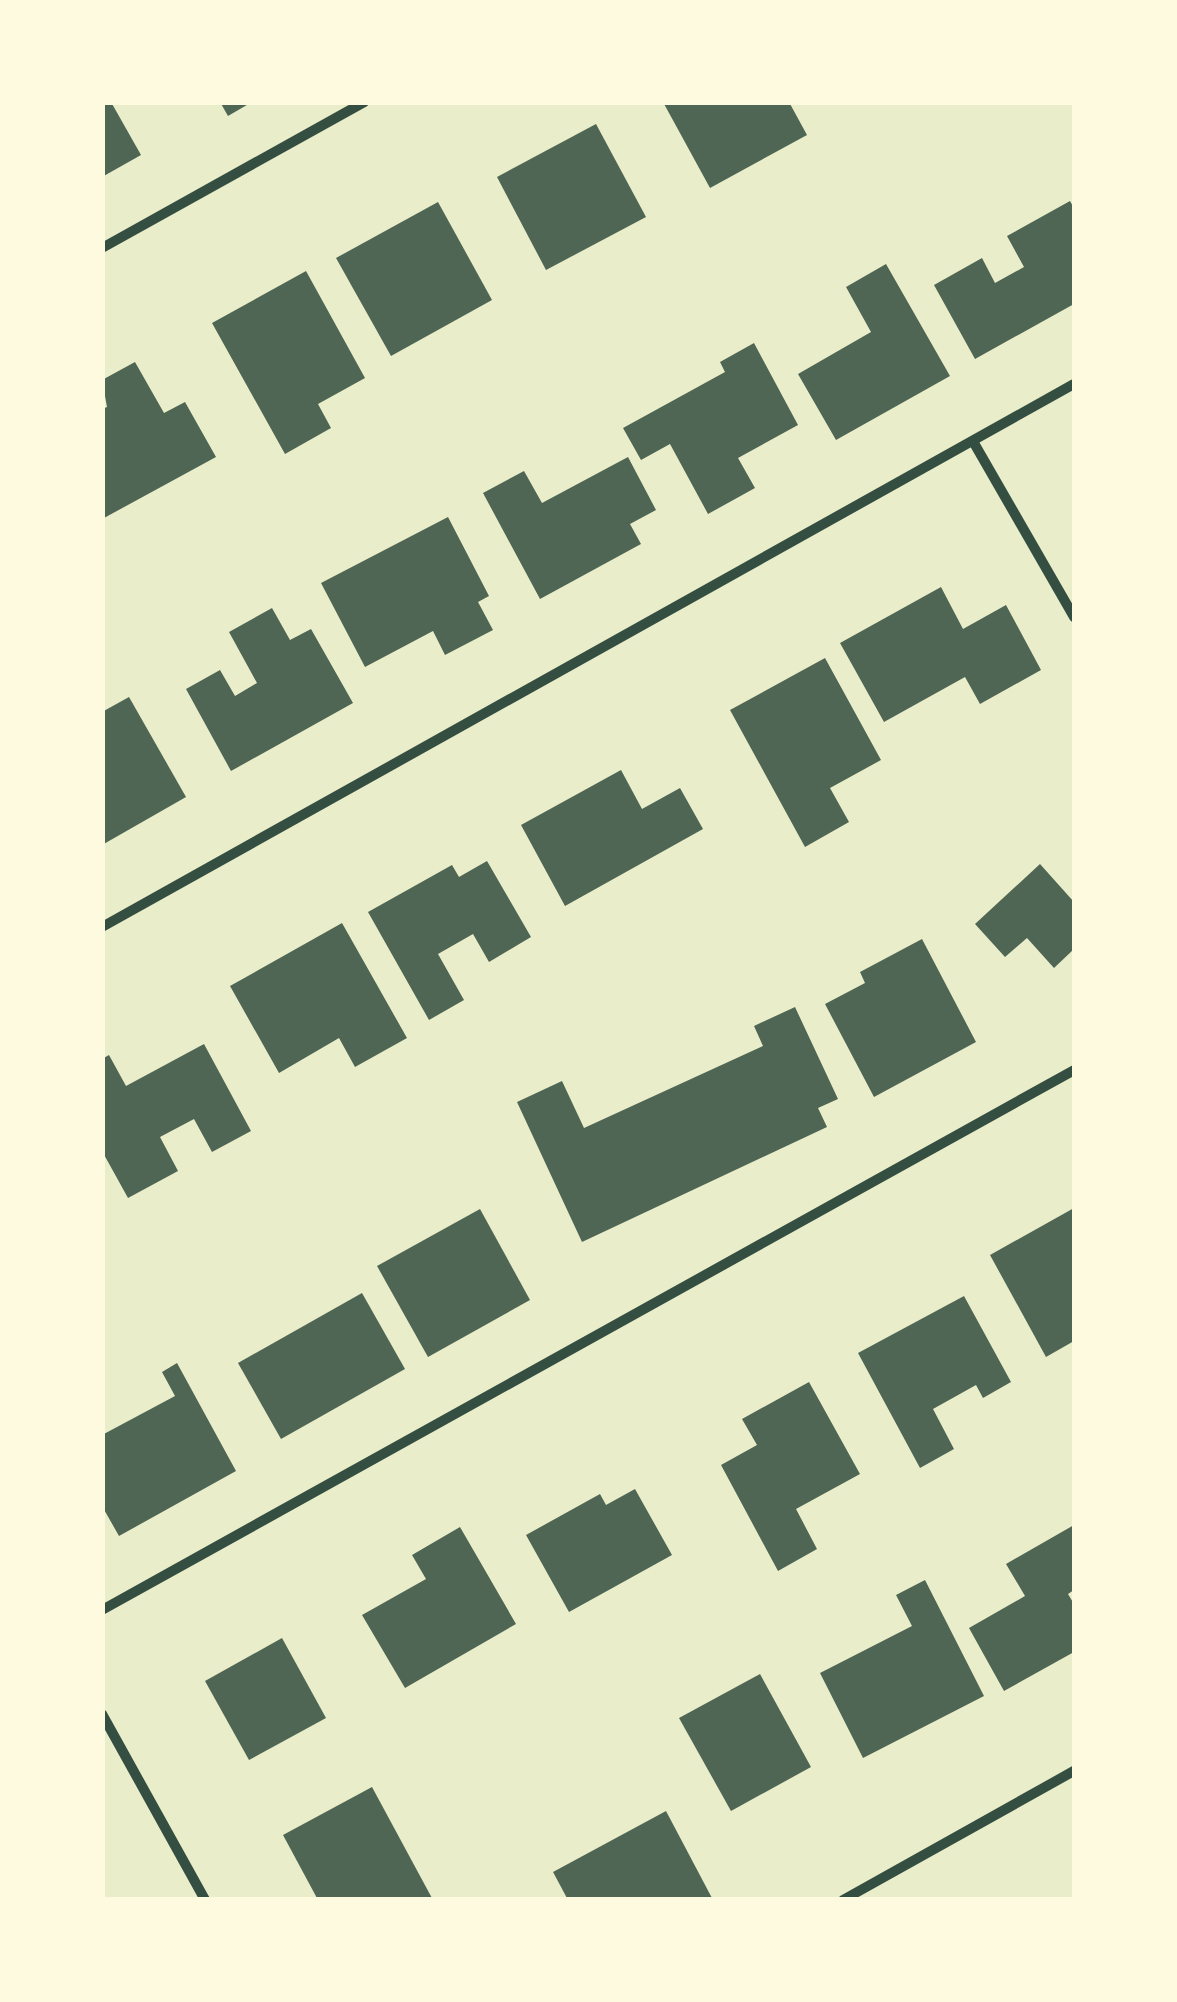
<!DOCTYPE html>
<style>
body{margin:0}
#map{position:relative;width:1177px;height:2002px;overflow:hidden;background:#e9edc9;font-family:"Archivo Narrow",sans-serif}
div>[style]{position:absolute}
.building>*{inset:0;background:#4f6655}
.minor>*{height:10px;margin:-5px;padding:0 5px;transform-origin:5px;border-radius:5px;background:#344e41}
span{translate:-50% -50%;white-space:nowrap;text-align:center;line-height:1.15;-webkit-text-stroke:9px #fefae0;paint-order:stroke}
.frame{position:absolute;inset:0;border:105px solid #fefae0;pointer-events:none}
</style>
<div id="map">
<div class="building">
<div style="clip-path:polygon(102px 102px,111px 102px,141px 155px,102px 177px)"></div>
<div style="clip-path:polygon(220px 102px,252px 102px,228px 116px)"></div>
<div style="clip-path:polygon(663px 102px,789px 102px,807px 135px,710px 188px)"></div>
<div style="clip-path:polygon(596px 124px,646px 217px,546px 270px,497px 177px)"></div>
<div style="clip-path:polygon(1070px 201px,1074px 208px,1074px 304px,975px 359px,934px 285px,982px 258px,995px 283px,1024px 267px,1007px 236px)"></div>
<div style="clip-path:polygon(438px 202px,492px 300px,391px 356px,336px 258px)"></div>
<div style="clip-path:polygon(886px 264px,950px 376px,836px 440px,798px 374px,871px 332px,846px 287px)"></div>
<div style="clip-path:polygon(306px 271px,365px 378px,318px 404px,331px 428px,285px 454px,212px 323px)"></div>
<div style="clip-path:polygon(754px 343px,798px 425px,738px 458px,755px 488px,708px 514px,670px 444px,641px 460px,623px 428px,725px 372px,720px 362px)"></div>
<div style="clip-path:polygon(135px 362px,164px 413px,185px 402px,216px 457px,104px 518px,102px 409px,107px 407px,102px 380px)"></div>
<div style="clip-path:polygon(628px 457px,656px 510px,630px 524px,641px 544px,540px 599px,483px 493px,524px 471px,542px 503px)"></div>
<div style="clip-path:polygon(448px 517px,489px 596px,478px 602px,493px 630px,445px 655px,433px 631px,365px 667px,321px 583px)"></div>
<div style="clip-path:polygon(941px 587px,963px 629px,1006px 605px,1041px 670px,980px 704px,965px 677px,884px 722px,840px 643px)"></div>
<div style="clip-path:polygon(272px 608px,290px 640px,311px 629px,353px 703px,231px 771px,186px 689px,220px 670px,235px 696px,257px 683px,229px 632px)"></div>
<div style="clip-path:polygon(825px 658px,881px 760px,830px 788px,849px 822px,805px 847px,730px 710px)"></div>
<div style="clip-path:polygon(129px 697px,186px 797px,102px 845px,102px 712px)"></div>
<div style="clip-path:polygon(621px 770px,642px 809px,680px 788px,703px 829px,565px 906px,521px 825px)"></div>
<div style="clip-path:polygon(487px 861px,531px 937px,489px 962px,473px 934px,438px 954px,464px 1000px,429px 1020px,368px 912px,452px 865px,459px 877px)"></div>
<div style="clip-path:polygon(1040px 864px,1074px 902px,1074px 949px,1054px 968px,1027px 938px,1005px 957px,975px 924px)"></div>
<div style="clip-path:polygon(342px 923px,407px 1038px,355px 1067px,339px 1038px,279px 1073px,230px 986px)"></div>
<div style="clip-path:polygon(922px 939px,976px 1042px,874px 1097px,825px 1004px,865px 983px,860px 972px)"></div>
<div style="clip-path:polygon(795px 1007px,838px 1099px,818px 1108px,827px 1127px,582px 1242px,517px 1102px,562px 1081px,584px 1128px,763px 1046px,754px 1026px)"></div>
<div style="clip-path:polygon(204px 1044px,251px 1131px,212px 1152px,194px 1119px,160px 1137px,178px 1171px,128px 1198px,102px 1151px,102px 1059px,109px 1055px,126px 1086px)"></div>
<div style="clip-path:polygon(1074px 1208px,1074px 1341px,1046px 1357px,990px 1255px)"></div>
<div style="clip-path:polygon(480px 1209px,530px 1300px,428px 1357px,377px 1266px)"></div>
<div style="clip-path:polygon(362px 1293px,405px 1369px,281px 1439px,238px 1363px)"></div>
<div style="clip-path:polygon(964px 1296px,1011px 1382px,983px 1398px,976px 1385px,933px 1409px,954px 1449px,920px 1468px,858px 1353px)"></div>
<div style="clip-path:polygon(177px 1363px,236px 1471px,119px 1536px,102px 1506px,102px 1435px,175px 1396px,162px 1372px)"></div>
<div style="clip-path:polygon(809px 1382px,860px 1474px,796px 1509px,817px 1549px,778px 1571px,721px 1465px,757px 1445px,742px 1419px)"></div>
<div style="clip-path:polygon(635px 1489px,672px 1555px,569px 1612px,526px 1535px,600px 1494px,606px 1505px)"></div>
<div style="clip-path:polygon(1074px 1525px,1074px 1590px,1068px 1594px,1074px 1604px,1074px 1652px,1004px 1691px,969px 1628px,1025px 1596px,1006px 1564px)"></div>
<div style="clip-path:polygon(460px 1527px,516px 1624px,405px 1688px,362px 1615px,426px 1579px,412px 1555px)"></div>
<div style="clip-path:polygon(925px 1580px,984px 1696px,863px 1758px,820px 1673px,912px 1626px,896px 1595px)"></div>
<div style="clip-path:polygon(282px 1638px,326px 1718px,249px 1760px,205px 1681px)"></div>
<div style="clip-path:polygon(760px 1674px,811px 1767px,731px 1811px,679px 1718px)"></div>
<div style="clip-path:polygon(372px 1787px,433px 1900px,318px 1900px,283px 1835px)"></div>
<div style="clip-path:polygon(666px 1811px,713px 1900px,568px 1900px,553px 1872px)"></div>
</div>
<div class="minor">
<div style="left:102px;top:248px;width:300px;rotate:-29.1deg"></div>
<div style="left:974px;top:443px;width:201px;rotate:60.1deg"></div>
<div style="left:102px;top:927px;width:1113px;rotate:-29.19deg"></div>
<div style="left:102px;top:1610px;width:1112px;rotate:-29.05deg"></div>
<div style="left:102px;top:1714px;width:213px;rotate:61deg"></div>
<div style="left:843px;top:1900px;width:265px;rotate:-29.2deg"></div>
</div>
<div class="frame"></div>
</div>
